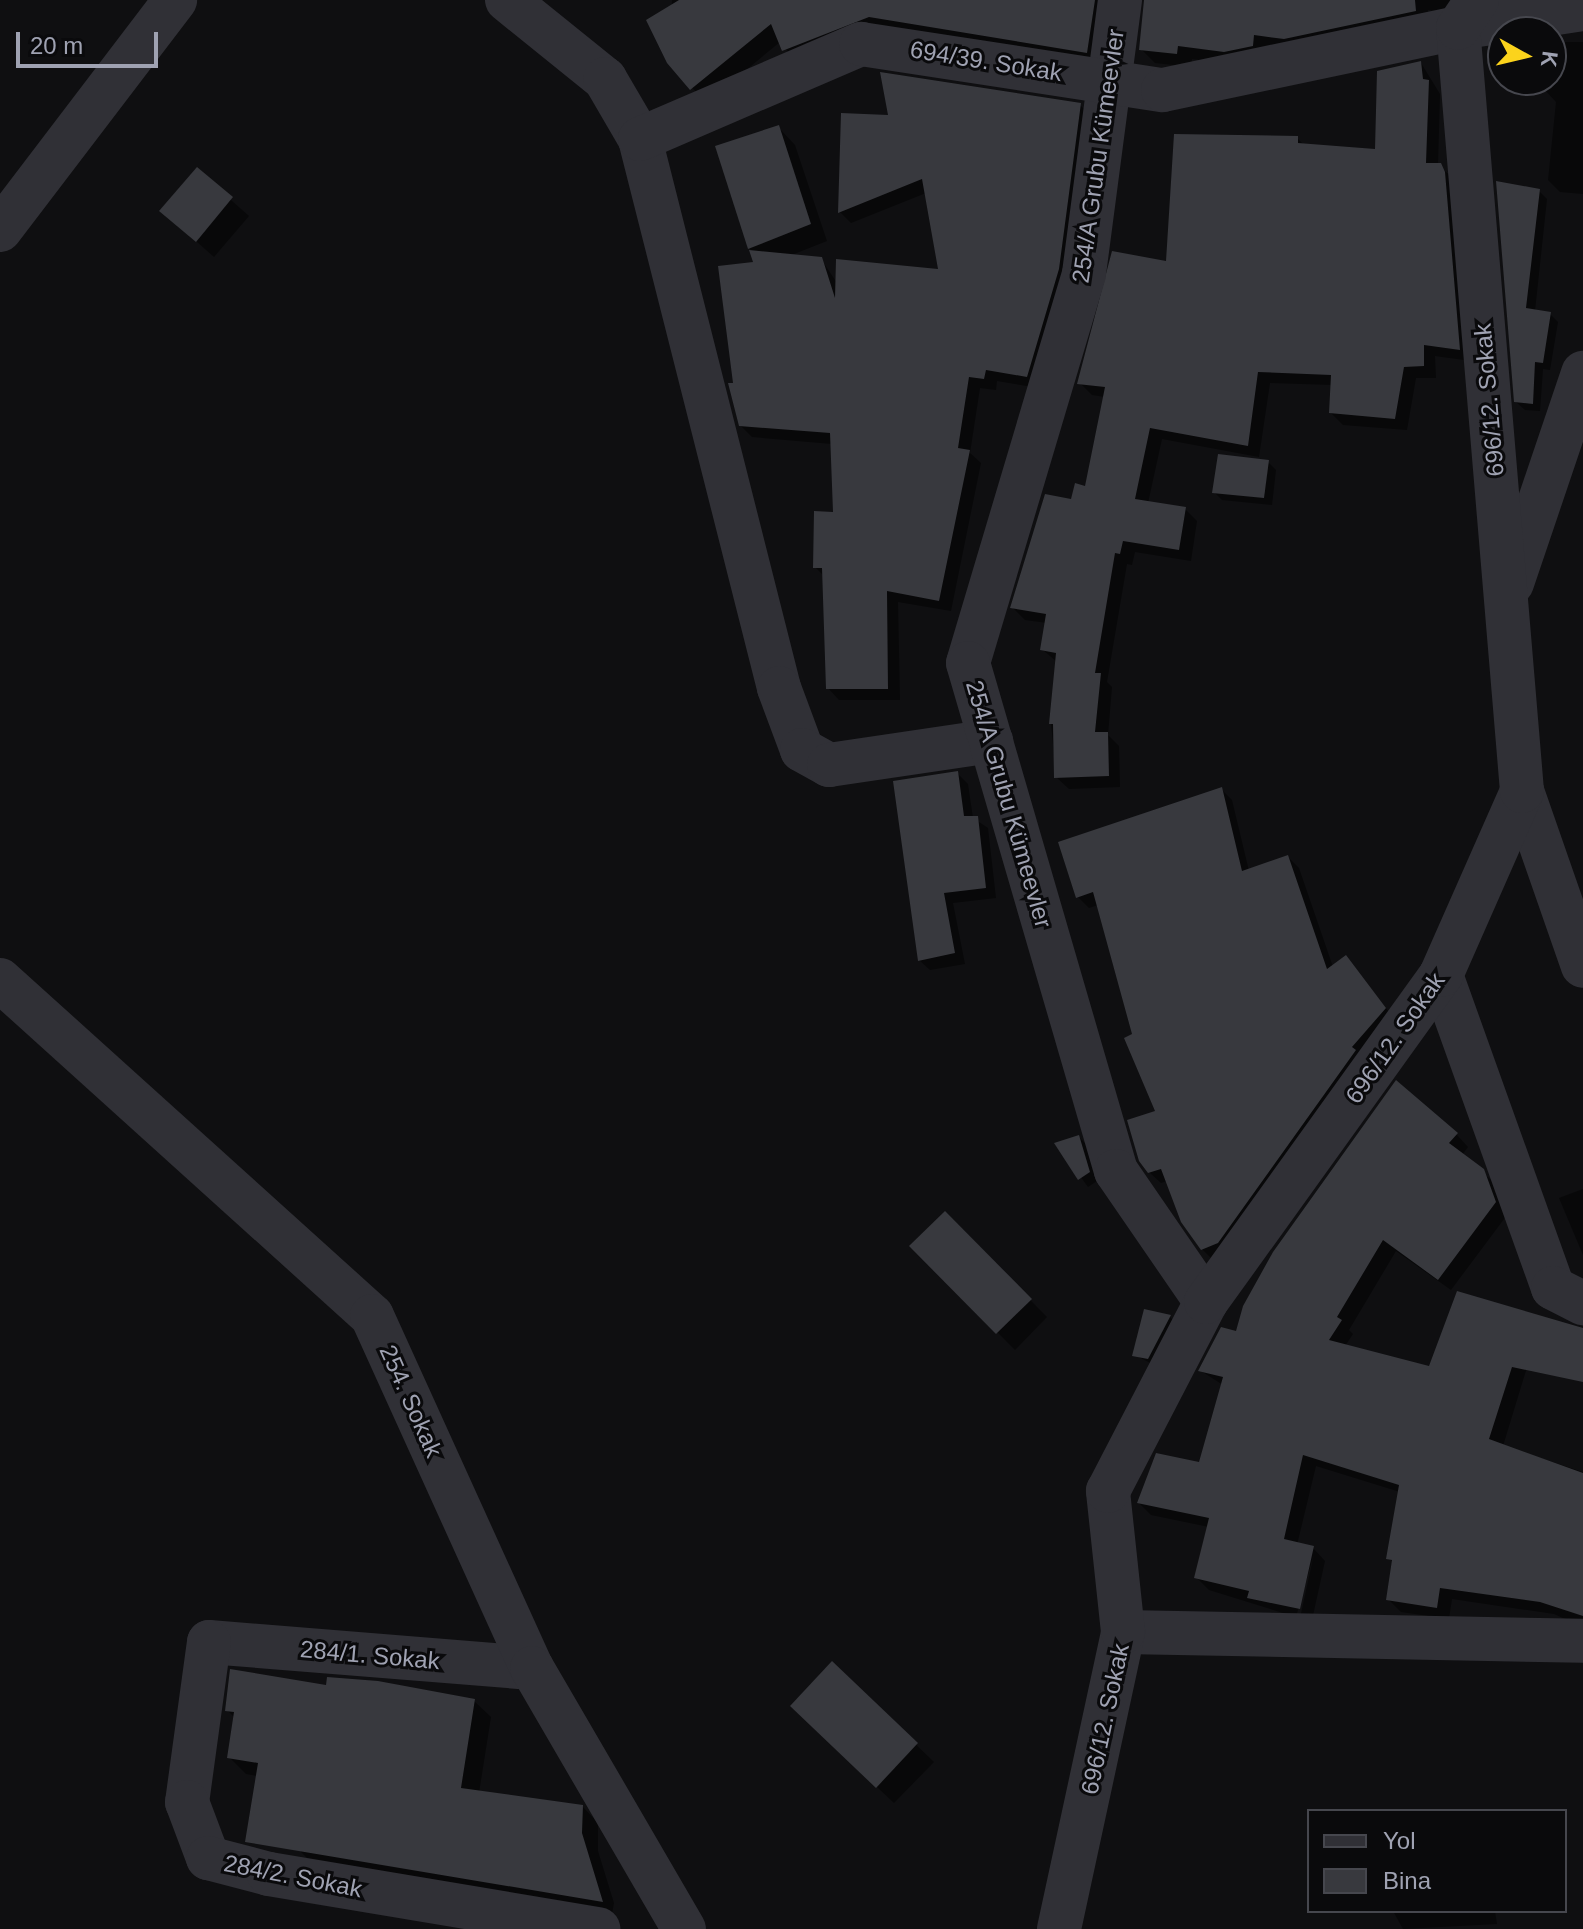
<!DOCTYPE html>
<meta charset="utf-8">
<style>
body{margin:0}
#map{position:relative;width:1583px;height:1929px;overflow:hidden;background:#0f0f11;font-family:Helvetica,sans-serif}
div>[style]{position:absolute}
.shadow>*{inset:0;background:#0007}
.building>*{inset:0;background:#38393e}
.minor>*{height:44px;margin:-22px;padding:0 22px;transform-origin:22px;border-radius:22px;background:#303036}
.tertiary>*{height:44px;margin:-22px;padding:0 22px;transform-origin:22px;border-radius:22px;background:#303036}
span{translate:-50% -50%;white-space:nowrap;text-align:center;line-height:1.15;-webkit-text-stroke:6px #0a0a0c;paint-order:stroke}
.street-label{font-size:24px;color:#9fa2b2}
.legend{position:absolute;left:1307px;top:1809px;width:260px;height:104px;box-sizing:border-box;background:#0a0a0c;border:2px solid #46474e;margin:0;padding:10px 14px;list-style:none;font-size:24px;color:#9fa2b2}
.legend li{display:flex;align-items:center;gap:16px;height:40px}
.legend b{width:40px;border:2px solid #46474e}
.north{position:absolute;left:1487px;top:16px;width:80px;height:80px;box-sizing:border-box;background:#0a0a0c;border:2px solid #46474e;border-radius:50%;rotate:98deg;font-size:22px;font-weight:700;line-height:32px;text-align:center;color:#9fa2b2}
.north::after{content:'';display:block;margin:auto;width:28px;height:36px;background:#fbd31c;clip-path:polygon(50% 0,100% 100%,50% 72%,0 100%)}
.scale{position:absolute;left:16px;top:32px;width:142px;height:36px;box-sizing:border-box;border:4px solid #9fa2b2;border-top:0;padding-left:10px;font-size:24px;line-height:28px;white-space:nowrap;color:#9fa2b2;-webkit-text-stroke:6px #0a0a0c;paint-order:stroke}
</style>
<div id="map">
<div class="shadow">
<div style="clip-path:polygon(672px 0,1113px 0,1101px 66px,798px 64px,780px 42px,706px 103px,669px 62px)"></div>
<div style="clip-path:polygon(1145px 0,1472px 0,1460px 15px,1428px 10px,1430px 25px,1240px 65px,1192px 59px,1191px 67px,1155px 63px,1141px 49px)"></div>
<div style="clip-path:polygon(1551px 42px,1583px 42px,1583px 194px,1560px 192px,1548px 180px,1556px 102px,1544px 89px,1545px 80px,1551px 80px)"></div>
<div style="clip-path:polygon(1421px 63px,1440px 94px,1438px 165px,1453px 178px,1471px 361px,1435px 356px,1436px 378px,1416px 378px,1407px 430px,1343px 425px,1331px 413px,1333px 385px,1270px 383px,1259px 457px,1162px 439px,1148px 503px,1185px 509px,1197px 521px,1191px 561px,1135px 552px,1132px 565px,1127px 564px,1107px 682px,1112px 687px,1108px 735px,1119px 746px,1120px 787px,1069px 789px,1056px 777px,1051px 723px,1057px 662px,1043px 650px,1047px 623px,1025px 620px,1013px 608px,1073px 501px,1087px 488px,1105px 397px,1092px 395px,1080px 383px,1168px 264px,1297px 138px,1304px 145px,1377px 151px)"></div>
<div style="clip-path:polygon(1080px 105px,1092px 117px,1071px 281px,1039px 388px,997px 381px,996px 390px,980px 388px,970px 453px,981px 463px,951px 611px,898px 602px,900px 700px,839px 700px,828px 688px,824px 576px,815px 567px,835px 514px,832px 444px,752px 437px,740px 425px,735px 385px,755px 264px,750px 248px,778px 127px,795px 145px,827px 241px,789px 256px,821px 259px,837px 283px,940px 271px,926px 193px,851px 223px,840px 212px,890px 117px)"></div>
<div style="clip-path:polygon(197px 170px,249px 216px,214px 257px,162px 211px)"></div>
<div style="clip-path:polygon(1498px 184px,1539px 191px,1547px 199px,1535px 311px,1550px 314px,1558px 322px,1550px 370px,1543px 369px,1540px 411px,1525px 410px,1516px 402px)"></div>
<div style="clip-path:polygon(1268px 462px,1276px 470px,1272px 505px,1222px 500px,1214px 492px)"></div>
<div style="clip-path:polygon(957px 773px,968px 784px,973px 818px,988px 828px,996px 898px,953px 903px,965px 964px,930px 970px,919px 960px)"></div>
<div style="clip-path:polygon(1221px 789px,1232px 800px,1249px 871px,1288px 857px,1299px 868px,1333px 967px,1346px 957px,1396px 1021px,1213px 1260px,1202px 1249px,1167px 1181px,1161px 1183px,1149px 1172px,1158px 1112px,1098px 905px,1089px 908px,1078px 897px)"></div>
<div style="clip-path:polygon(1456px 1134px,1468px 1147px,1462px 1155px,1496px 1184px,1507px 1215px,1451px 1290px,1396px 1251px,1349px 1330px,1353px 1334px,1345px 1346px,1431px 1368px,1539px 1328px,1503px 1446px,1583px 1472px,1583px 1627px,1554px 1614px,1452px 1599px,1449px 1619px,1401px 1612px,1388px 1599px,1394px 1563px,1389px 1558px,1400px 1492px,1316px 1466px,1297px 1545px,1313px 1548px,1325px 1561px,1312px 1620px,1300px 1618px,1314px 1554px,1296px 1617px,1209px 1590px,1196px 1577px,1209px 1527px,1151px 1515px,1139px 1503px,1201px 1464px,1223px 1385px,1201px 1371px)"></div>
<div style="clip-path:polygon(1079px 1137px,1087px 1145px,1097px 1181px,1088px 1187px,1057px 1144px)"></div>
<div style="clip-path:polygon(1583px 1189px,1583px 1255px,1559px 1198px)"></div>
<div style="clip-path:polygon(945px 1214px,1047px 1317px,1015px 1350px,912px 1246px)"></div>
<div style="clip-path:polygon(1145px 1311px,1170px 1317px,1178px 1325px,1156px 1366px,1135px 1355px)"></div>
<div style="clip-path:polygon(832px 1664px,934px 1762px,894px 1803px,809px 1723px)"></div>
<div style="clip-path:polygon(327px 1687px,474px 1701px,491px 1717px,479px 1793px,582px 1806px,598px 1823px,598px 1851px,614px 1903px,611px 1919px,317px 1868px,301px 1852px,298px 1821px,258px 1776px,246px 1774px,229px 1757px,235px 1718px,227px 1710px)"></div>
<div style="clip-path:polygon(1393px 1911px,1495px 1911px,1497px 1924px,1403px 1929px)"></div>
</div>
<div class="building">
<div style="clip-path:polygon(679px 0,1095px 0,1087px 53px,869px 17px,782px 51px,771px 24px,690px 90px,667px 63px,646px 20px)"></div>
<div style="clip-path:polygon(1144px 0,1415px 0,1416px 11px,1284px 39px,1254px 35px,1253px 46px,1224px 52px,1178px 46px,1177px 54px,1139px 50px)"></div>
<div style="clip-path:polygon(1421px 61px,1423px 79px,1429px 80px,1426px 163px,1441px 163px,1445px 172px,1460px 350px,1424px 345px,1424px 366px,1404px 367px,1395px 419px,1329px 413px,1331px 375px,1258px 372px,1248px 446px,1150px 428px,1135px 499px,1186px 507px,1179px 550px,1123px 541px,1120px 554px,1115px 553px,1095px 673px,1101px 673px,1095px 732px,1108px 732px,1109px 776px,1054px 778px,1053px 724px,1049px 724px,1056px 653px,1040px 650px,1046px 614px,1010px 608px,1045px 494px,1071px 499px,1075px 483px,1085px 486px,1105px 387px,1077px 384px,1112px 251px,1166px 261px,1174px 134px,1298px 136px,1298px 143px,1375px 149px,1377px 71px)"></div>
<div style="clip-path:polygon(880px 72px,1081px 103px,1059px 269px,1027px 377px,986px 370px,984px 379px,969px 377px,958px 448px,970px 450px,939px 601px,887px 591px,888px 689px,826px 689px,822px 568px,813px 568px,814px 511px,833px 512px,830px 433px,739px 426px,728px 383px,733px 383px,718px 266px,753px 262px,749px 250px,822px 257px,835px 298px,836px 259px,938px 269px,922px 179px,838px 213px,841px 113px,888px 115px)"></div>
<div style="clip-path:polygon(779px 125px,811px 224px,748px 249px,715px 146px)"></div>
<div style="clip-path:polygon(197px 167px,233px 197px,196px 242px,159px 211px)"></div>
<div style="clip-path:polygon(1496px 181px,1540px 189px,1526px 308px,1551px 312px,1543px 363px,1535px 362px,1533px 404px,1514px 402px)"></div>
<div style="clip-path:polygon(1218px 454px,1269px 460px,1264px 498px,1212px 493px)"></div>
<div style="clip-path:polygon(958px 771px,964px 816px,978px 816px,986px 888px,944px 893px,955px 953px,918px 961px,893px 781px)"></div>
<div style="clip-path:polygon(1222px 787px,1242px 871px,1288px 855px,1327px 969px,1346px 955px,1386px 1008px,1352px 1047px,1356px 1050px,1218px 1243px,1201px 1250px,1181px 1222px,1161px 1169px,1148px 1173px,1139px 1161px,1127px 1120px,1155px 1111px,1124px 1038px,1132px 1034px,1093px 892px,1076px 898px,1058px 842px)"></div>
<div style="clip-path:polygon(1396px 1080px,1458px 1133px,1449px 1143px,1484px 1169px,1496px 1202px,1438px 1280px,1383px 1240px,1337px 1317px,1342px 1320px,1329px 1340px,1429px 1366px,1457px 1291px,1583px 1328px,1583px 1382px,1512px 1367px,1489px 1439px,1583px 1473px,1583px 1616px,1540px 1602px,1440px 1588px,1437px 1608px,1386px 1600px,1392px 1560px,1386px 1559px,1399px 1485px,1303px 1455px,1284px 1539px,1314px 1546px,1300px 1609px,1247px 1598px,1249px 1591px,1194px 1578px,1209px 1518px,1137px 1503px,1156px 1453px,1199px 1462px,1223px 1377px,1198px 1371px,1221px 1327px,1236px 1331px,1243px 1306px,1273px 1252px)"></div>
<div style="clip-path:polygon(1079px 1135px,1090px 1172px,1078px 1180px,1054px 1143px)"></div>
<div style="clip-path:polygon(945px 1211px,1032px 1299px,996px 1334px,909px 1246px)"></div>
<div style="clip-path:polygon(1144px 1309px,1171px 1315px,1148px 1359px,1132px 1356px)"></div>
<div style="clip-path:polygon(832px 1661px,918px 1743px,876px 1788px,790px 1706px)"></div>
<div style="clip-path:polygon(230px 1669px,326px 1685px,327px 1677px,378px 1681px,475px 1699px,461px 1788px,583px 1805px,582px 1833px,603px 1902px,245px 1842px,258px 1763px,227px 1758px,234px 1712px,225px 1711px)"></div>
</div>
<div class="minor">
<div style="left:507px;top:0;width:126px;rotate:38.9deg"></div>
<div style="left:605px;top:79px;width:69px;rotate:59.7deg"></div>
<div style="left:640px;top:139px;width:566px;rotate:75.79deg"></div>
<div style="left:779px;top:688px;width:66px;rotate:69.6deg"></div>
<div style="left:802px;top:750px;width:31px;rotate:29deg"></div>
<div style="left:829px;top:765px;width:164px;rotate:-8.4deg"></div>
<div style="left:1120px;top:0;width:276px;rotate:97.5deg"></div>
<div style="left:1084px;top:274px;width:406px;rotate:106.6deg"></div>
<div style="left:968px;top:663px;width:529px;rotate:73.76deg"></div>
<div style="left:1116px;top:1171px;width:159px;rotate:55.5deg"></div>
<div style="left:640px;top:139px;width:241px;rotate:-23.3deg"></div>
<div style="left:861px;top:44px;width:305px;rotate:8.7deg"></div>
<div style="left:1163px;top:90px;width:301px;rotate:-11.9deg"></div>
<div style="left:1458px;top:28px;width:126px;rotate:-8.6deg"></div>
<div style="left:1512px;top:583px;width:222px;rotate:-71.3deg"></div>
<div style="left:1522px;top:791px;width:185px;rotate:70.8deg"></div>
<div style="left:1441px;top:975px;width:332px;rotate:70.3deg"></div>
<div style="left:1553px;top:1288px;width:34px;rotate:27deg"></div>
<div style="left:1123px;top:1632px;width:460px;rotate:1.1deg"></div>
<div style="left:532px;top:1668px;width:324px;rotate:-175.4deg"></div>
<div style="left:209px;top:1642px;width:162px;rotate:97.8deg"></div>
<div style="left:187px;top:1802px;width:60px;rotate:69.4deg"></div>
<div style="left:208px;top:1858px;width:63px;rotate:14.7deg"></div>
<div style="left:269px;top:1874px;width:334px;rotate:9.5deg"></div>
<div style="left:1059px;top:1929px;width:304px;rotate:-77.8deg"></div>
<div style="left:1123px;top:1632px;width:142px;rotate:-96.1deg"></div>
<div style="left:1108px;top:1491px;width:213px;rotate:-62.6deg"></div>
<div style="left:1206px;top:1302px;width:403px;rotate:-54.3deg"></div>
<div style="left:1441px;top:975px;width:201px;rotate:-66.2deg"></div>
<div style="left:1522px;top:791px;width:766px;rotate:-94.79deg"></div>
<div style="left:1458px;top:28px;width:34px;rotate:-56deg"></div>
</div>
<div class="tertiary">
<div style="left:0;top:230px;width:289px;rotate:-52.7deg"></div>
<div style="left:0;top:980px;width:501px;rotate:42.09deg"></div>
<div style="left:372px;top:1316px;width:387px;rotate:65.6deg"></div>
<div style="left:532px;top:1668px;width:302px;rotate:59.8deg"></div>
</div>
<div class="street-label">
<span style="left:986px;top:61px;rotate:9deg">694/39. Sokak</span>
<span style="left:1098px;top:156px;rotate:-82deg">254/A Grubu Kümeevler</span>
<span style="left:1489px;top:400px;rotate:-95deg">696/12. Sokak</span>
<span style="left:1009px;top:804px;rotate:74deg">254/A Grubu Kümeevler</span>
<span style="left:1395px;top:1038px;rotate:-55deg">696/12. Sokak</span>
<span style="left:411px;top:1401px;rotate:66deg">254. Sokak</span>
<span style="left:370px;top:1655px;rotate:5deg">284/1. Sokak</span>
<span style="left:1105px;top:1719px;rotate:-78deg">696/12. Sokak</span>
<span style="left:293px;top:1876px;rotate:11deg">284/2. Sokak</span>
</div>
<ul class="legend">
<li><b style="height:10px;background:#303036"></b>Yol</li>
<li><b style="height:22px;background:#38393e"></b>Bina</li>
</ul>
<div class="north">K</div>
<div class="scale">20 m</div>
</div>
